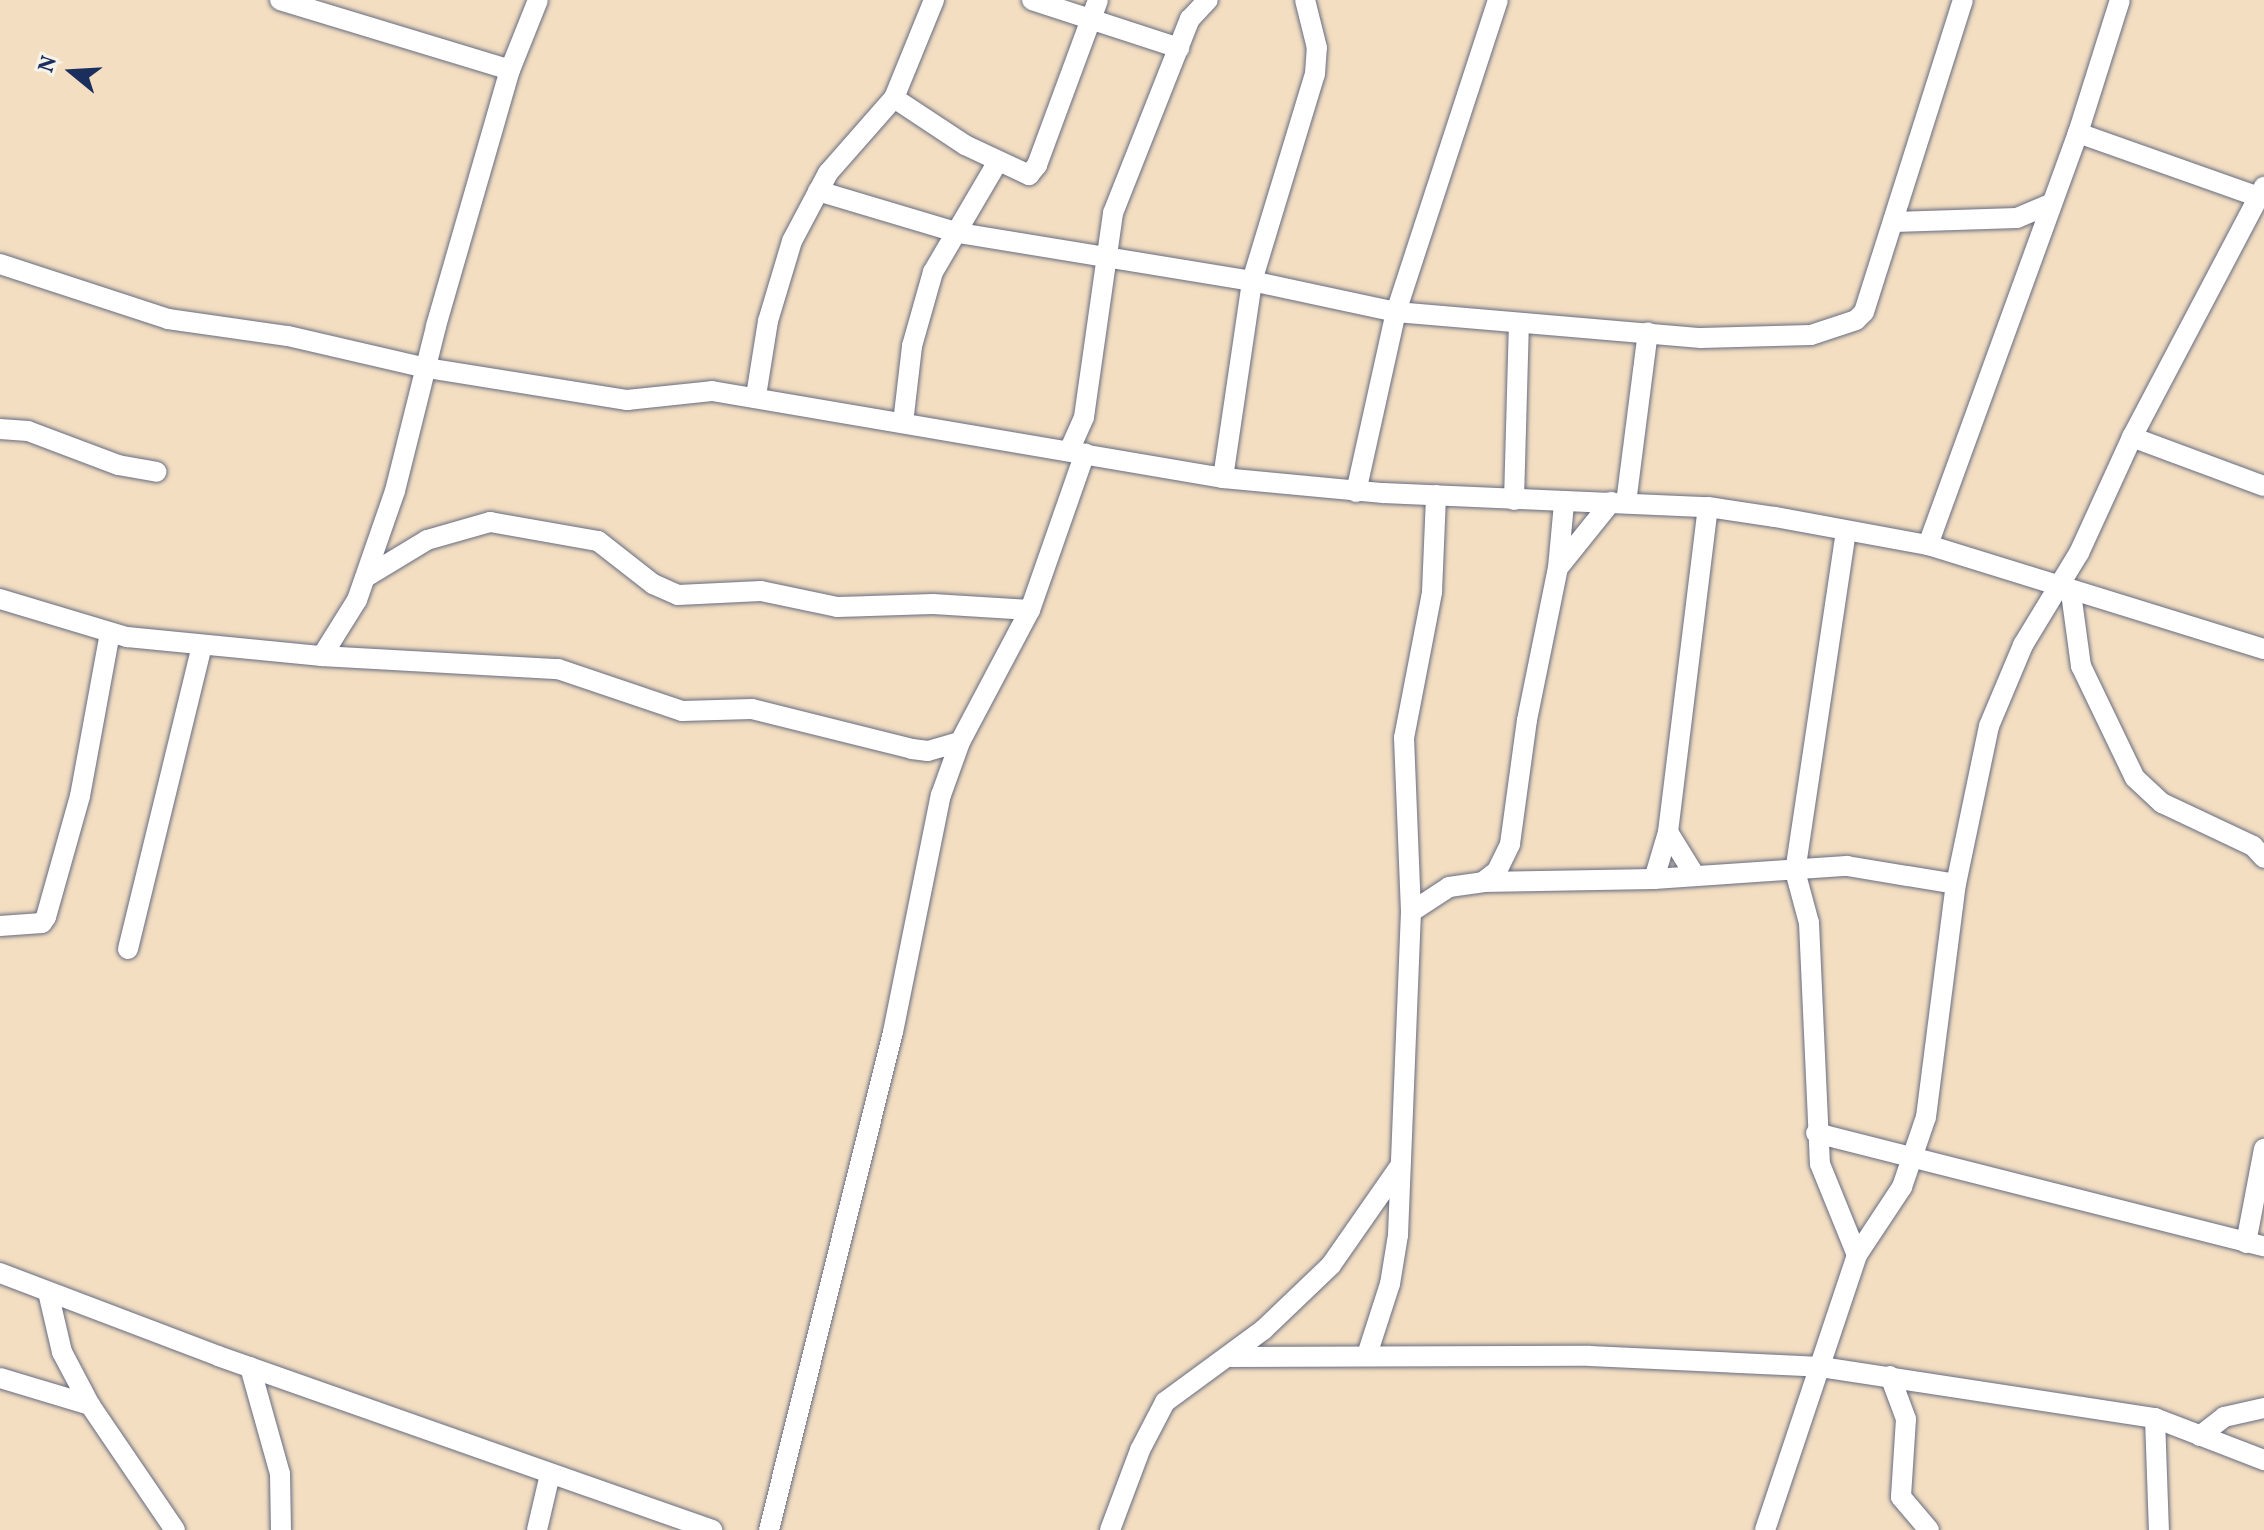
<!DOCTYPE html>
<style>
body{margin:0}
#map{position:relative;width:2264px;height:1530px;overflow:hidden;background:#f3dec1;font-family:Vollkorn,serif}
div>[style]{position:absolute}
.roads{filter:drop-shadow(0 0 2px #676c81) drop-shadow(0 0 2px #676c81)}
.street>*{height:20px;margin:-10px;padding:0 10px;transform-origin:10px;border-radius:10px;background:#fff}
span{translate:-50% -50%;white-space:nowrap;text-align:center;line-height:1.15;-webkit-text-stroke:8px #f7f3e8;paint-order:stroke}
.north{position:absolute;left:32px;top:32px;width:80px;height:80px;-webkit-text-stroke:6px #f7f3e8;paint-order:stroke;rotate:288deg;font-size:22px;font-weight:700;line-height:32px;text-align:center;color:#1b2f5e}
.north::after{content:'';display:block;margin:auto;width:28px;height:36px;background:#1b2f5e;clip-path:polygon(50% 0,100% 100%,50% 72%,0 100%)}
</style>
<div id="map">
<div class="roads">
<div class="street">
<div style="left:280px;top:0;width:240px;rotate:16.9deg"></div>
<div style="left:1032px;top:0;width:155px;rotate:18.1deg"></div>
<div style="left:894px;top:98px;width:85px;rotate:33.5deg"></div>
<div style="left:965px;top:145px;width:71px;rotate:25.1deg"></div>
<div style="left:1029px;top:175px;width:13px;rotate:-51deg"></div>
<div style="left:1037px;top:165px;width:176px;rotate:-69.7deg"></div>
<div style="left:2078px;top:133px;width:192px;rotate:19.5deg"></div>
<div style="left:818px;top:191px;width:147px;rotate:16.6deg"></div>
<div style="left:959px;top:233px;width:297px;rotate:9.3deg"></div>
<div style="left:1252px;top:281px;width:147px;rotate:12.1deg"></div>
<div style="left:1396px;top:312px;width:306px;rotate:4.9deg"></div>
<div style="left:1701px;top:338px;width:110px;rotate:-1.6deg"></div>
<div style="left:1811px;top:335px;width:47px;rotate:-18.4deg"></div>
<div style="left:1856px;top:320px;width:11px;rotate:-45deg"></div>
<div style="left:1864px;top:312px;width:327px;rotate:-72.4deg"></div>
<div style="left:1894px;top:222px;width:123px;rotate:-1.9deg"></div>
<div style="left:2017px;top:218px;width:38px;rotate:-23deg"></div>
<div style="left:0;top:264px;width:177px;rotate:18.1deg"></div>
<div style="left:168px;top:319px;width:121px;rotate:8.1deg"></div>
<div style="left:288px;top:336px;width:143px;rotate:13deg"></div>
<div style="left:427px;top:368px;width:203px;rotate:9.1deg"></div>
<div style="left:627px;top:400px;width:85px;rotate:-6deg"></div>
<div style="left:712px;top:391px;width:518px;rotate:9.66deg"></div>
<div style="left:1223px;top:478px;width:161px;rotate:5.4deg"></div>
<div style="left:1383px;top:493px;width:325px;rotate:2.5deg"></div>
<div style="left:1708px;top:507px;width:68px;rotate:8.5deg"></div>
<div style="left:1775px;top:517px;width:156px;rotate:10.4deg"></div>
<div style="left:1928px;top:545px;width:352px;rotate:17.2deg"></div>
<div style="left:756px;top:396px;width:76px;rotate:-80.9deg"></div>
<div style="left:768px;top:321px;width:84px;rotate:-73.3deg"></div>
<div style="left:792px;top:241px;width:77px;rotate:-62.1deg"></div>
<div style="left:828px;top:173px;width:100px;rotate:-48.7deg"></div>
<div style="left:894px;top:98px;width:106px;rotate:-67.8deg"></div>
<div style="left:903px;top:423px;width:78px;rotate:-83.3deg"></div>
<div style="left:912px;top:346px;width:77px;rotate:-74.2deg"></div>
<div style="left:933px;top:272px;width:126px;rotate:-59.6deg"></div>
<div style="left:0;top:429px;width:28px;rotate:4deg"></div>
<div style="left:28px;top:431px;width:96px;rotate:20.7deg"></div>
<div style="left:118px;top:465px;width:39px;rotate:10deg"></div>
<div style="left:2132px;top:437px;width:141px;rotate:20.4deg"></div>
<div style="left:1069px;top:451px;width:37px;rotate:-66deg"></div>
<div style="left:1084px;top:417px;width:206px;rotate:-81.9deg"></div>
<div style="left:1113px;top:213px;width:209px;rotate:-68.4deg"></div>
<div style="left:1190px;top:19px;width:26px;rotate:-47deg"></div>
<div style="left:1223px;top:478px;width:199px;rotate:-81.6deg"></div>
<div style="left:1252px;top:281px;width:216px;rotate:-73.1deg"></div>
<div style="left:1315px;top:74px;width:26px;rotate:-86deg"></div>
<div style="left:1317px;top:48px;width:49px;rotate:-104deg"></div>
<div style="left:1356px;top:492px;width:184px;rotate:-77.5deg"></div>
<div style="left:1396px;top:312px;width:328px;rotate:-71.9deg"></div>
<div style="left:1514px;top:500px;width:177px;rotate:-88.4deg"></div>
<div style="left:1626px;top:503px;width:172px;rotate:-82.7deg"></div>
<div style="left:1846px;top:531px;width:344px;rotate:98.5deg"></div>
<div style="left:1795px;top:871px;width:54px;rotate:74.9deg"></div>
<div style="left:1809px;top:923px;width:241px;rotate:87.4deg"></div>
<div style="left:1820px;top:1164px;width:98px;rotate:67.9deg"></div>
<div style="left:1928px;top:545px;width:438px;rotate:-70deg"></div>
<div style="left:2078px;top:133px;width:139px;rotate:-72.5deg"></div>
<div style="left:1558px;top:568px;width:85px;rotate:-51.2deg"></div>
<div style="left:366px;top:577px;width:71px;rotate:-31.2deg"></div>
<div style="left:427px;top:540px;width:66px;rotate:-15.9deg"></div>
<div style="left:490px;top:522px;width:110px;rotate:10deg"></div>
<div style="left:598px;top:541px;width:70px;rotate:38deg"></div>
<div style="left:653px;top:584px;width:27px;rotate:24deg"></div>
<div style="left:678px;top:595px;width:83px;rotate:-2.8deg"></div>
<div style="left:761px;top:591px;width:78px;rotate:11.9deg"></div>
<div style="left:837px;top:607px;width:96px;rotate:-1.8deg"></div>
<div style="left:933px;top:604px;width:97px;rotate:3.5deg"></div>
<div style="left:2071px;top:593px;width:74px;rotate:82.2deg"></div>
<div style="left:2081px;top:666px;width:124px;rotate:64.3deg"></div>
<div style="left:2135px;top:778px;width:37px;rotate:43deg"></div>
<div style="left:2162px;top:803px;width:101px;rotate:25.3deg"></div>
<div style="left:2253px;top:846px;width:16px;rotate:47deg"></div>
<div style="left:0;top:599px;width:133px;rotate:16.7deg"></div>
<div style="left:127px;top:637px;width:196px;rotate:5.6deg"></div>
<div style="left:322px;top:656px;width:66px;rotate:-58deg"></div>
<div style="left:357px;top:600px;width:115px;rotate:-70.8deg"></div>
<div style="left:395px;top:491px;width:170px;rotate:-76deg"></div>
<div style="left:436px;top:326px;width:266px;rotate:-73.9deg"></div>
<div style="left:510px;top:70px;width:75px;rotate:-68.2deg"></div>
<div style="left:322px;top:656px;width:236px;rotate:3.2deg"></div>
<div style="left:558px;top:669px;width:131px;rotate:18.7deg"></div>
<div style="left:682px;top:711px;width:70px;rotate:-1.6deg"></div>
<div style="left:752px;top:709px;width:165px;rotate:14deg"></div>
<div style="left:912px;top:749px;width:16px;rotate:7deg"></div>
<div style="left:928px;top:751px;width:33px;rotate:-16deg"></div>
<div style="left:1668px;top:832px;width:49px;rotate:58.2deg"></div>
<div style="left:1654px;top:879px;width:49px;rotate:-73.4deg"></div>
<div style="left:1668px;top:832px;width:327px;rotate:-83deg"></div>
<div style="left:1483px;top:882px;width:18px;rotate:-38deg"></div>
<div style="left:1497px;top:871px;width:30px;rotate:-64deg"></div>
<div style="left:1510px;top:844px;width:125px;rotate:-82.2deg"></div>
<div style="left:1527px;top:720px;width:155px;rotate:-78.5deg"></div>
<div style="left:1558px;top:568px;width:65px;rotate:-84.7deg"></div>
<div style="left:1411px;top:912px;width:45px;rotate:-33.3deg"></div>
<div style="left:1449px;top:887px;width:34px;rotate:-8deg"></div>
<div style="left:1483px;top:882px;width:171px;rotate:-1deg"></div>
<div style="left:1654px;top:879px;width:193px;rotate:-3.9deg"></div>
<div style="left:1847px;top:866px;width:110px;rotate:9.4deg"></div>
<div style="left:0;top:926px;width:42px;rotate:-4.1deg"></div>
<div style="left:42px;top:923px;width:7px;rotate:-56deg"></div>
<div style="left:46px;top:917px;width:126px;rotate:-74.3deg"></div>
<div style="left:80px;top:796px;width:166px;rotate:-79.6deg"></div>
<div style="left:128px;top:949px;width:313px;rotate:-76.3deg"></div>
<div style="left:1816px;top:1133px;width:462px;rotate:14.2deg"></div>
<div style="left:2246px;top:1243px;width:96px;rotate:-79.2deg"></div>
<div style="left:0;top:1273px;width:233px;rotate:20.8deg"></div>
<div style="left:218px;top:1356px;width:524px;rotate:19.4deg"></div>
<div style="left:48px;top:1292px;width:62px;rotate:76.9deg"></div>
<div style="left:62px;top:1352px;width:60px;rotate:62.2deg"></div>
<div style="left:90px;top:1405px;width:151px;rotate:55.8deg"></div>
<div style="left:1367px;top:1355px;width:75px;rotate:-72.1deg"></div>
<div style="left:1390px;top:1284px;width:50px;rotate:-80.7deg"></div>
<div style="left:1398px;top:1235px;width:323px;rotate:-87.7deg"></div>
<div style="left:1411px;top:912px;width:174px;rotate:-92.3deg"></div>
<div style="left:1404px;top:738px;width:149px;rotate:-79.1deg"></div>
<div style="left:1432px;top:592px;width:97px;rotate:-87.6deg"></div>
<div style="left:1229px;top:1357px;width:361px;rotate:-0.2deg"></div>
<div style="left:1590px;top:1356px;width:231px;rotate:2.7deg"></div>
<div style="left:1821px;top:1367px;width:338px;rotate:8.7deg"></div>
<div style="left:2155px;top:1418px;width:117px;rotate:21.1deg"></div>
<div style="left:250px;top:1367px;width:111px;rotate:74.3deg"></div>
<div style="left:280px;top:1474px;width:56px;rotate:89deg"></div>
<div style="left:1890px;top:1376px;width:46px;rotate:69.6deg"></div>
<div style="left:1906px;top:1419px;width:78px;rotate:93.7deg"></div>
<div style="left:1901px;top:1497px;width:43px;rotate:49.7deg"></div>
<div style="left:0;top:1378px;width:94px;rotate:16.7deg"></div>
<div style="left:2155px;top:1418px;width:112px;rotate:88deg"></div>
<div style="left:2200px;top:1436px;width:31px;rotate:-38deg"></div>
<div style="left:2224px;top:1417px;width:41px;rotate:-12.7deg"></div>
<div style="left:537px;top:1530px;width:57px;rotate:-76.9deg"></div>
<div style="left:769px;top:1530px;width:513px;rotate:-76.02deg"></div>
<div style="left:893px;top:1032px;width:242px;rotate:-78.6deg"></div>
<div style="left:941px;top:795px;width:56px;rotate:-70.3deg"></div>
<div style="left:960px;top:742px;width:149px;rotate:-62.1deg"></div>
<div style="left:1030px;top:610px;width:166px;rotate:-70.7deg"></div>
<div style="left:1110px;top:1530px;width:85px;rotate:-69.4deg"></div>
<div style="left:1140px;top:1450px;width:54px;rotate:-62.5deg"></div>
<div style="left:1165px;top:1402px;width:122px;rotate:-36.3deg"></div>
<div style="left:1263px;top:1330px;width:94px;rotate:-43.7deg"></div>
<div style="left:1331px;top:1265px;width:121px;rotate:-55.1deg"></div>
<div style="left:1765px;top:1530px;width:290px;rotate:-71.5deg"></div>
<div style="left:1857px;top:1255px;width:82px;rotate:-56.5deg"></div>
<div style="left:1902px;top:1187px;width:74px;rotate:-71.1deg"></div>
<div style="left:1926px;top:1117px;width:235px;rotate:-82.7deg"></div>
<div style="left:1956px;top:884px;width:161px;rotate:-78.2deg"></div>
<div style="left:1989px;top:726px;width:88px;rotate:-67.2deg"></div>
<div style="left:2023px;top:645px;width:108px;rotate:-58.7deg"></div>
<div style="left:2079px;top:553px;width:128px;rotate:-65.4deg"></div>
<div style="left:2132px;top:437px;width:283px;rotate:-62.2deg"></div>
</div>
</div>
<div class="north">N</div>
</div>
